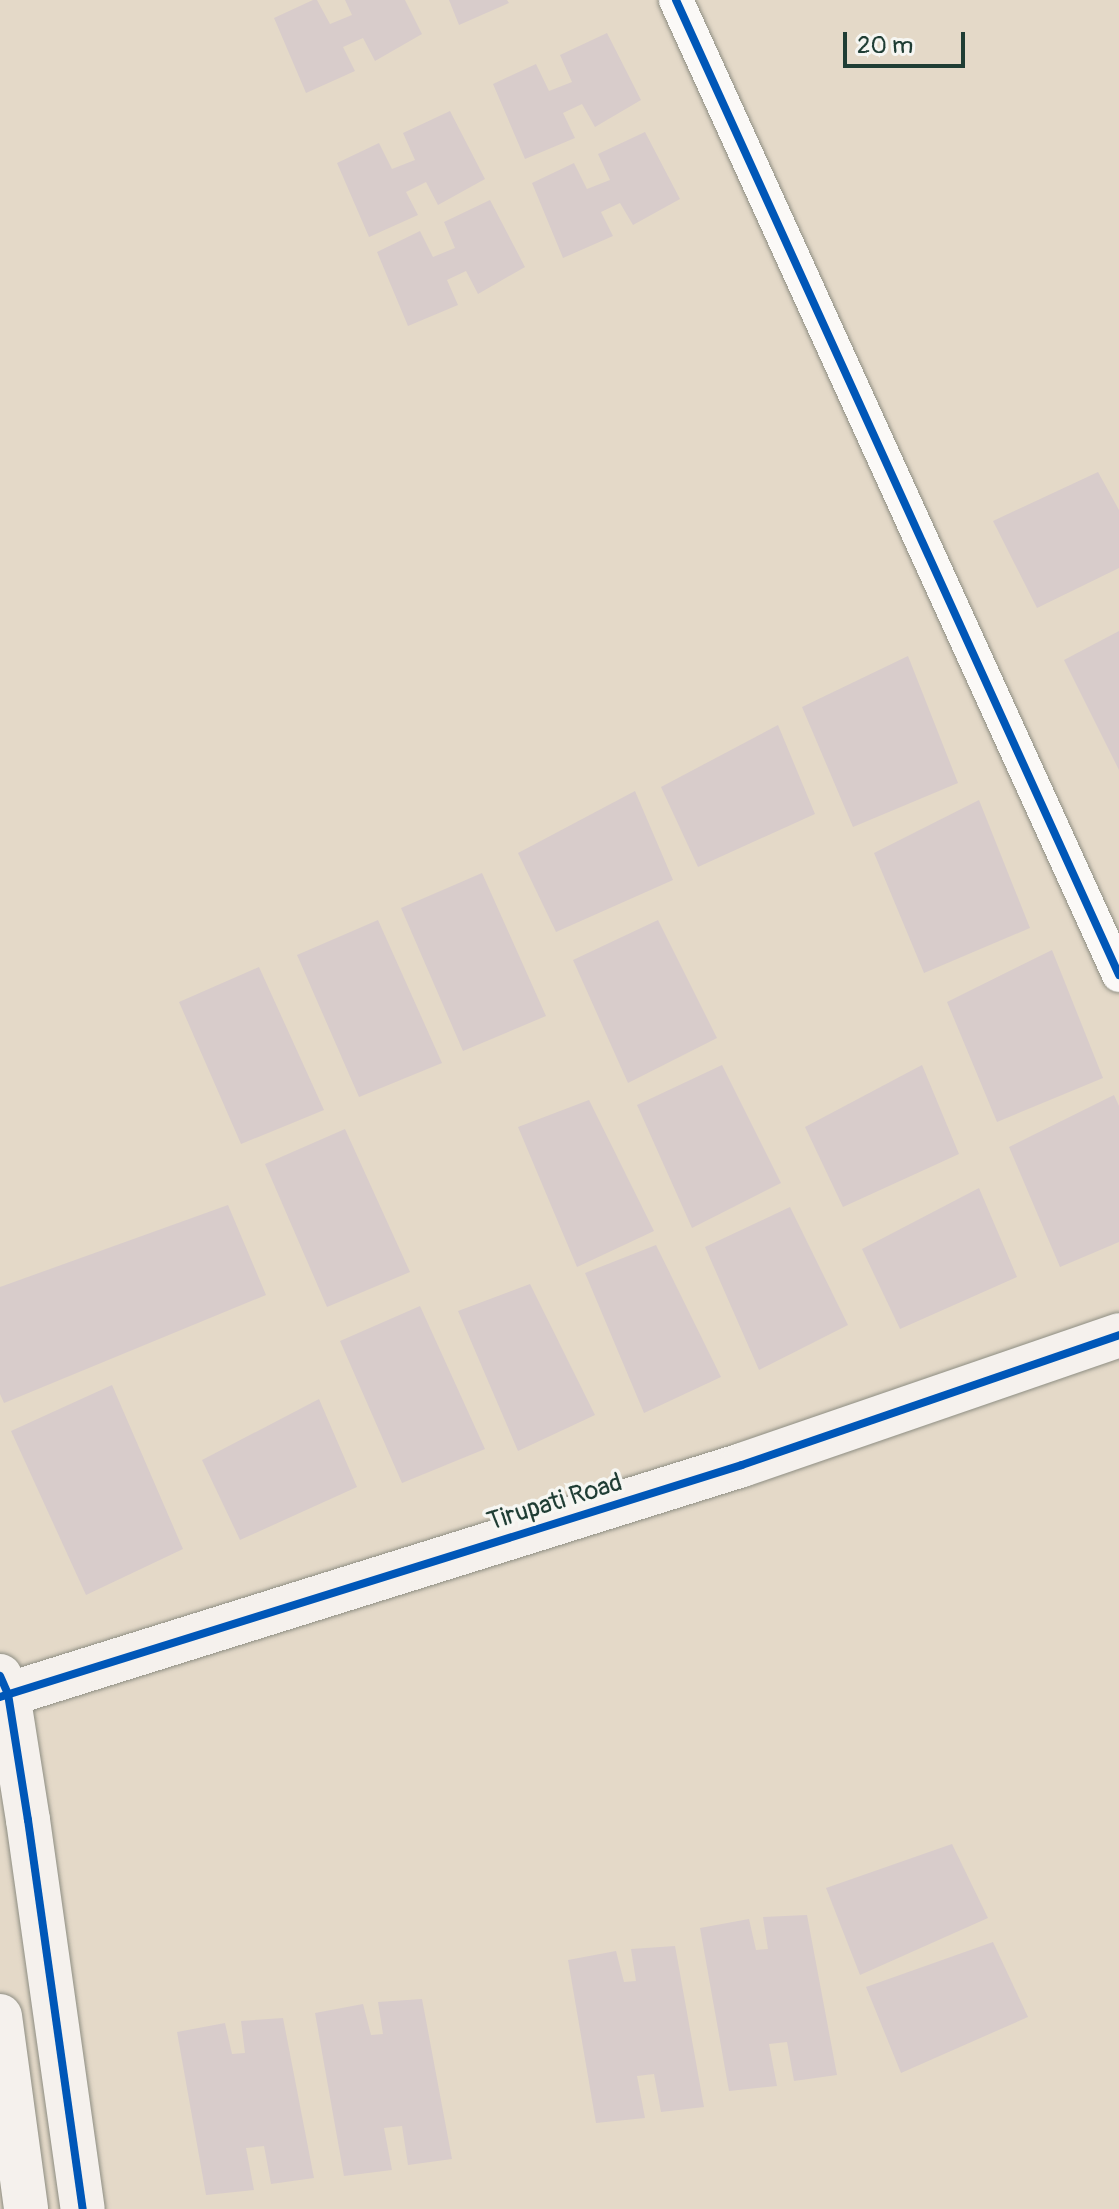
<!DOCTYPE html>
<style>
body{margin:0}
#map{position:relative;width:1119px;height:2209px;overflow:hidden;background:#e4d9c8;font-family:Pangolin,sans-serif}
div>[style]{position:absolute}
.building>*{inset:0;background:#d8cccb}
.roads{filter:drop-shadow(0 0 2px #8d8d82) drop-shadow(0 0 2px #8d8d82)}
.street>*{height:34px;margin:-17px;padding:0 17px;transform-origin:17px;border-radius:17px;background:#fbf9f7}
.secondary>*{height:44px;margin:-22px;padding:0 22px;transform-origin:22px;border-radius:22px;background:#f5f1ed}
.cycleway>*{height:8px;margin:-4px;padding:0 4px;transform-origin:4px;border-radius:4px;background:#0057b8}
span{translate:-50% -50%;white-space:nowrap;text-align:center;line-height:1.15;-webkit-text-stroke:7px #f6f6f2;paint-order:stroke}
.street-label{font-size:26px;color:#1f3d34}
.scale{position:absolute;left:843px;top:32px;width:122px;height:36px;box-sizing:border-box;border:4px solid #1f3d34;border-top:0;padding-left:10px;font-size:24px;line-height:28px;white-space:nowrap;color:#1f3d34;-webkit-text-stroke:6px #f6f6f2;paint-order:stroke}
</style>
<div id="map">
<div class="building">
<div style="clip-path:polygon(313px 0,317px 0,330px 24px,352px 15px,345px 0,405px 0,422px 34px,375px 61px,363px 38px,343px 47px,355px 71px,306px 93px,274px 18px)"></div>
<div style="clip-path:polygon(449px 0,507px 0,509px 3px,459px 25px)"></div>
<div style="clip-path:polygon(607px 33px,641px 100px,595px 127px,582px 104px,563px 113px,575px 138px,525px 159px,493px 84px,536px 64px,549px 91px,572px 82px,560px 55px)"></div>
<div style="clip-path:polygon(450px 111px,485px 179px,438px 205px,426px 182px,406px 192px,418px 215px,369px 237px,337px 163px,379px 143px,392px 169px,415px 160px,403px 133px)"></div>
<div style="clip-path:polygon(645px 132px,680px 199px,633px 225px,620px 203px,601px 212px,613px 236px,563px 258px,532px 183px,574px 163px,587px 189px,610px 180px,598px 154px)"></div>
<div style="clip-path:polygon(490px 200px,525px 267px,478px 294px,466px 271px,447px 280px,458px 305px,408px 326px,377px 252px,420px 231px,433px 257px,455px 248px,444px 222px)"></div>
<div style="clip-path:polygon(1098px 472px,1119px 510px,1119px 568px,1037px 608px,993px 521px)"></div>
<div style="clip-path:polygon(1119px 631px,1119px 770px,1064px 660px)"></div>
<div style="clip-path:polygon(908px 656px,958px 783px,853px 827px,802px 707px)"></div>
<div style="clip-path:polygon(778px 725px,815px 814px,698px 867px,661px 787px)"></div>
<div style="clip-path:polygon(635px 791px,673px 880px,556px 932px,518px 853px)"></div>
<div style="clip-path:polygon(979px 800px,1030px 928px,924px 973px,874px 853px)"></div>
<div style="clip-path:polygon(482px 873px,546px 1016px,463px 1051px,401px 908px)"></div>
<div style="clip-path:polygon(378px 920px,442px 1063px,359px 1097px,297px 955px)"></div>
<div style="clip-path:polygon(658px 920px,717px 1038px,628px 1083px,573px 960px)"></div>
<div style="clip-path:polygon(1052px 950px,1103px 1078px,997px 1122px,947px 1002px)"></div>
<div style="clip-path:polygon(259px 967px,324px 1110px,241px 1144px,179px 1002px)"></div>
<div style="clip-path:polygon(722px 1065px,781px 1183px,692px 1228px,637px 1105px)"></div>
<div style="clip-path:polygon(922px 1065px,959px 1154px,843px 1207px,805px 1127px)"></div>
<div style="clip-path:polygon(1114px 1095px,1119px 1106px,1119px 1242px,1060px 1267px,1009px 1147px)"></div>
<div style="clip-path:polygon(589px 1100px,654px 1231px,577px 1267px,518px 1127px)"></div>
<div style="clip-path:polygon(345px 1129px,410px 1272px,327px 1307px,265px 1164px)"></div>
<div style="clip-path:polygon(979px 1188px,1017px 1277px,900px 1329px,862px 1249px)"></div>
<div style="clip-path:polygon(228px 1205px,266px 1295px,4px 1403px,0 1394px,0 1287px)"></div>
<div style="clip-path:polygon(790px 1207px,848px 1325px,759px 1370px,705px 1247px)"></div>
<div style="clip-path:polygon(656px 1245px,721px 1377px,644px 1413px,585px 1273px)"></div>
<div style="clip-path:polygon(530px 1284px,595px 1415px,518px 1451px,458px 1311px)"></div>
<div style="clip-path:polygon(420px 1306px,485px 1449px,402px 1483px,340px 1341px)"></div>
<div style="clip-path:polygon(112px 1385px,183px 1549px,86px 1595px,11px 1431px)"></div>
<div style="clip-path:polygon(319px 1399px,357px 1487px,240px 1540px,202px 1460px)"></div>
<div style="clip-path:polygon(952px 1844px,988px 1918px,860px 1975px,826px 1888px)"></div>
<div style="clip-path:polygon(807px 1915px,837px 2075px,794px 2081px,787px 2042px,769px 2044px,777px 2086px,729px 2091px,700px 1928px,749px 1919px,756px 1950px,768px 1949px,763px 1917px)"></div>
<div style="clip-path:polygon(993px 1942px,1028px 2017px,901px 2073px,866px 1987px)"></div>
<div style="clip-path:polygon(675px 1946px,704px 2107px,661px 2112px,654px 2074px,637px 2076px,645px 2118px,596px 2123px,568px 1960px,616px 1951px,624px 1982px,636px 1981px,631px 1949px)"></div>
<div style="clip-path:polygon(422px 1999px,452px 2159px,408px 2165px,402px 2126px,384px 2128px,392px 2170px,344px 2176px,315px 2013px,363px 2004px,371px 2035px,383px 2034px,378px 2002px)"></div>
<div style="clip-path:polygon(283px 2018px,314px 2178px,271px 2184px,264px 2146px,246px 2148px,254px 2190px,206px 2195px,177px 2032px,225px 2023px,232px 2054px,245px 2053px,241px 2021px)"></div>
</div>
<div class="roads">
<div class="street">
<div style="left:676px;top:0;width:1071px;rotate:65.56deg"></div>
</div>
<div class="secondary">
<div style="left:0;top:1676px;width:20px;rotate:66deg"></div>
<div style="left:8px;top:1694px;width:128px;rotate:81deg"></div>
<div style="left:28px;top:1820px;width:393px;rotate:82deg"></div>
<div style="left:0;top:1697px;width:777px;rotate:-17.36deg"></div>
<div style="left:742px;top:1465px;width:399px;rotate:-19deg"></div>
<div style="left:0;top:2016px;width:195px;rotate:82.3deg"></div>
</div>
</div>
<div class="cycleway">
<div style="left:676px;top:0;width:1071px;rotate:65.56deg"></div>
<div style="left:0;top:1676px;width:20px;rotate:66deg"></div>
<div style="left:8px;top:1694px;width:128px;rotate:81deg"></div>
<div style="left:28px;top:1820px;width:393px;rotate:82deg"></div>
<div style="left:0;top:1697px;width:777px;rotate:-17.36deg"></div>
<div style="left:742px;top:1465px;width:399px;rotate:-19deg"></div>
</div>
<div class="street-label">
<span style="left:555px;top:1503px;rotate:-17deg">Tirupati Road</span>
</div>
<div class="scale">20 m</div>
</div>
